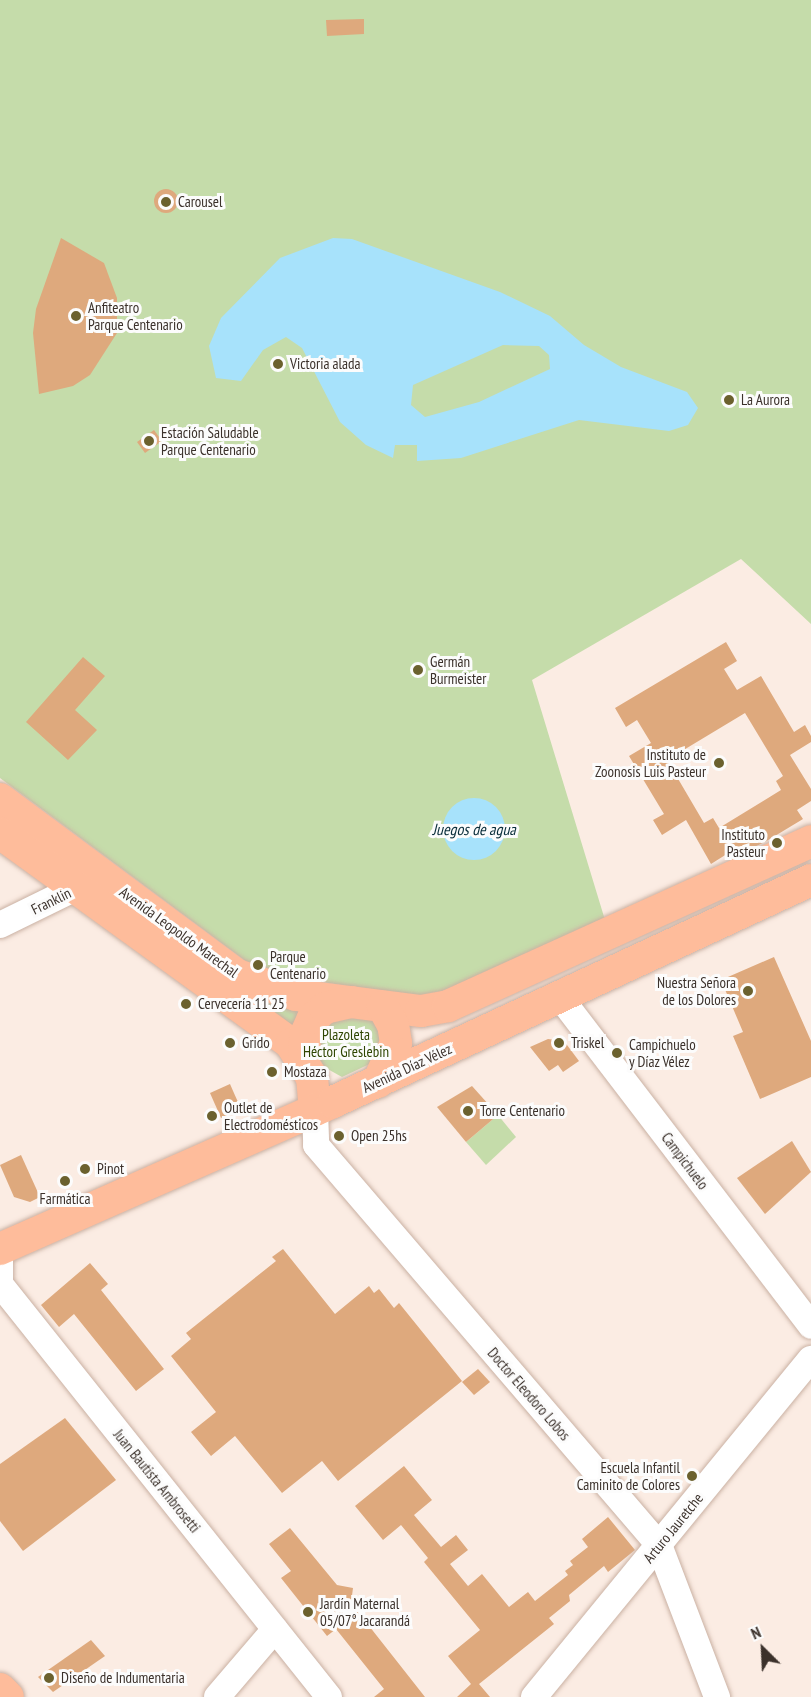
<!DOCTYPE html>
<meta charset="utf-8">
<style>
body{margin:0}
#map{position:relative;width:811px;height:1697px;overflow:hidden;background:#fbece3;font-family:"PT Sans Narrow",sans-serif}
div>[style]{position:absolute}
.green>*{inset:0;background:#c5dcaa}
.water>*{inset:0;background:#a7e2fb}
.round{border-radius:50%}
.building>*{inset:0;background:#dea97d}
.roads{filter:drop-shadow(0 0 2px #cab1a3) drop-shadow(0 0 2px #cab1a3)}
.minor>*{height:26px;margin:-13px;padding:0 13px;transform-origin:13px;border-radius:13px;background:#fff}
.major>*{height:32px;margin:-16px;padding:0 16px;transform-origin:16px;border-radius:16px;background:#febc9b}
.dots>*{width:16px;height:16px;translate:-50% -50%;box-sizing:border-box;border:3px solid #fcfcfc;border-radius:50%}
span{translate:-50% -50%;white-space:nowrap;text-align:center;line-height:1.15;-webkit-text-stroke:6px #fcfcfc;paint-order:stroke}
.poi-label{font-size:15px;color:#3b312b}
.left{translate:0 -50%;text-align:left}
.right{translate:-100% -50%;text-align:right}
.street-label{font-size:15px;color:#3b312b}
.park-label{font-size:15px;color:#2e4501}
.water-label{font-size:16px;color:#092d3a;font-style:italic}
.north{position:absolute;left:733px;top:1619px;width:60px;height:60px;-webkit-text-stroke:4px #fcfcfc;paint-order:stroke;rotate:336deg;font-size:16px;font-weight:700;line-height:24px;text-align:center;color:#3b312b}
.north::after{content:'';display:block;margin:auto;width:21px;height:27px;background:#3b312b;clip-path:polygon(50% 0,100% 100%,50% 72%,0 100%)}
</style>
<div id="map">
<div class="green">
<div style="clip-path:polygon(0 0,811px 0,811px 624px,741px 559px,532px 680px,605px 920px,473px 982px,421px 999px,277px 974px,251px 965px,0 778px)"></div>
<div style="clip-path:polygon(240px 988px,309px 1007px,295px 1034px)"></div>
<div style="clip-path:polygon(343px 1013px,377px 1022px,383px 1038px,376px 1061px,342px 1077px,324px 1067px,314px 1049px,316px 1032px)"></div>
<div style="clip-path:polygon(498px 1115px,516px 1137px,486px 1165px,466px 1142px)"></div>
</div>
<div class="water">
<div style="clip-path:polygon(evenodd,333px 238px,352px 239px,500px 292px,550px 316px,584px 345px,621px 367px,687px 392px,698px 408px,688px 425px,669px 431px,579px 420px,461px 458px,417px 461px,417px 445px,395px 445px,393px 458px,366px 445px,340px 422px,302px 348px,286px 337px,263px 350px,241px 381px,216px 378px,209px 346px,221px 318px,280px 258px,333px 238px,503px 345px,539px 346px,549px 355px,550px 369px,479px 402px,425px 417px,411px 405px,413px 385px,503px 345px)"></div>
<div class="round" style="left:443px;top:798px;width:62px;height:62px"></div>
</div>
<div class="building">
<div style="clip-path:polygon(364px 19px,364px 34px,327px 36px,326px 20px)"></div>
<div class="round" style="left:154px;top:189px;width:24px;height:24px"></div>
<div style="clip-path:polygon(61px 238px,104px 263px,117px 298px,117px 333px,90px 375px,73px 386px,39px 394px,33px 333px,36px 309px)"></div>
<div style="clip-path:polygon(154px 430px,162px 441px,145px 453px,137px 442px)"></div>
<div style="clip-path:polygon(evenodd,726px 642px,737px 661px,724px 669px,737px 690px,761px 676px,794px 732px,805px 725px,811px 736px,811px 742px,790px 755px,811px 789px,811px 801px,797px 810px,803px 819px,765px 842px,733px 857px,730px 852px,711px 864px,686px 820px,662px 835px,653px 820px,664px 814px,629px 756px,651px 743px,637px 720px,626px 727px,615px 708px,726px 642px,745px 713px,783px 776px,776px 781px,781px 790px,719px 828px,713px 818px,704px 823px,667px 760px,745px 713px)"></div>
<div style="clip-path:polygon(83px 657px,105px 676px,75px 710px,97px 730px,68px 760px,26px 722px)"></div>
<div style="clip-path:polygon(774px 957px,811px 1041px,811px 1077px,760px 1099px,733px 1036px,743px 1032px,721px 980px)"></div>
<div style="clip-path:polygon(548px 1039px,564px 1041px,579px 1061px,563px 1072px,558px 1065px,549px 1071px,530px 1047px)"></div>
<div style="clip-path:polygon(230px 1084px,241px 1109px,221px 1118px,210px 1093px)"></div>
<div style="clip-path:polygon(472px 1086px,498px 1115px,466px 1142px,437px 1107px)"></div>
<div style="clip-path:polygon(792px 1141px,811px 1172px,765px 1214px,737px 1178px)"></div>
<div style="clip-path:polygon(21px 1155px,40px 1197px,30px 1202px,14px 1197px,0 1165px)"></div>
<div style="clip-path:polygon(283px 1249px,335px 1314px,369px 1286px,374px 1293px,379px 1289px,394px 1308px,399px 1303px,462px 1381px,338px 1481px,322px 1461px,282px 1493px,235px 1436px,211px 1456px,191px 1432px,216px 1412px,171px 1356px,191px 1339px,186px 1333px,276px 1261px,272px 1257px)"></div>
<div style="clip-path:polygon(90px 1263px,108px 1284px,101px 1290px,164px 1369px,136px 1391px,74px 1314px,59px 1327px,41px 1305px)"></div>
<div style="clip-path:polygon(478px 1369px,490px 1382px,474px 1395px,462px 1382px)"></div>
<div style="clip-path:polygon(65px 1418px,116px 1480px,23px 1551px,0 1521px,0 1464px)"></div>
<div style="clip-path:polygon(404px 1466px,432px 1500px,414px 1515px,441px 1547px,456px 1535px,468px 1550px,450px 1564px,468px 1586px,482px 1574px,509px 1607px,528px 1592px,535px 1601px,568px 1575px,565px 1571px,573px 1565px,570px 1561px,588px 1547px,582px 1539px,608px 1517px,635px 1550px,608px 1572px,604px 1566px,569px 1595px,570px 1601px,549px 1618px,554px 1624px,479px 1684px,490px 1697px,457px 1697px,471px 1684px,448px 1656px,480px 1630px,424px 1562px,428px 1558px,401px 1525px,383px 1540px,355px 1506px)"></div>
<div style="clip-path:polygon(290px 1528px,337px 1585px,353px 1588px,351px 1603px,425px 1697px,374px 1697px,384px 1689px,336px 1629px,327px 1636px,281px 1578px,291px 1571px,269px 1544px)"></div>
<div style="clip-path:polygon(91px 1640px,105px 1656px,53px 1692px,38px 1677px)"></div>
</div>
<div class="roads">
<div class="minor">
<div style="left:0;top:925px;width:100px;rotate:-26.1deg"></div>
<div style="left:559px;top:996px;width:415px;rotate:52.6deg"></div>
<div style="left:315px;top:1110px;width:35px;rotate:88deg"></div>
<div style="left:316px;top:1145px;width:527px;rotate:49.39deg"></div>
<div style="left:659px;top:1545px;width:163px;rotate:69.1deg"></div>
<div style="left:0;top:1260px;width:24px;rotate:90deg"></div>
<div style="left:0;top:1284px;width:528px;rotate:51.46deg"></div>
<div style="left:217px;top:1697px;width:89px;rotate:-49.5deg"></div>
<div style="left:534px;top:1697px;width:437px;rotate:-50.7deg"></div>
</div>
<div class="major">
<div style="left:0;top:799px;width:295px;rotate:36.6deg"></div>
<div style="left:237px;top:975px;width:62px;rotate:18.7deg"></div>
<div style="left:296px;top:995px;width:126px;rotate:7.3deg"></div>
<div style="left:421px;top:1011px;width:27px;rotate:-10deg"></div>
<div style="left:448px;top:1006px;width:399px;rotate:-24.4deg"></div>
<div style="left:0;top:833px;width:359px;rotate:35.9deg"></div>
<div style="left:291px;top:1044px;width:39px;rotate:58deg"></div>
<div style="left:312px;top:1077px;width:33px;rotate:85deg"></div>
<div style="left:304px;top:1059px;width:23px;rotate:-88deg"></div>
<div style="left:305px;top:1036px;width:20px;rotate:-66deg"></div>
<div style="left:313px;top:1018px;width:16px;rotate:-40deg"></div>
<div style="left:325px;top:1008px;width:27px;rotate:-13deg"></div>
<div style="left:378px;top:1082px;width:43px;rotate:-65.2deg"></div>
<div style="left:396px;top:1043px;width:18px;rotate:-99deg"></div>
<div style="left:393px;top:1025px;width:21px;rotate:-119deg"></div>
<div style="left:0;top:1249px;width:364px;rotate:-23.8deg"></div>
<div style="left:333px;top:1102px;width:527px;rotate:-24.91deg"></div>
<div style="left:0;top:1689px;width:11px;rotate:45deg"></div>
</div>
</div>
<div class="dots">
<div style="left:166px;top:202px;background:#6b612e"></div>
<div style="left:76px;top:316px;background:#6b612e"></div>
<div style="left:278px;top:364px;background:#6b612e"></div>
<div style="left:729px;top:400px;background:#6b612e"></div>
<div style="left:149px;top:441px;background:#6b612e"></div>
<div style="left:418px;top:670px;background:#6b612e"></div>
<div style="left:719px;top:763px;background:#6b612e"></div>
<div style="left:777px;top:843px;background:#6b612e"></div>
<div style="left:258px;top:965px;background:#6b612e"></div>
<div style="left:748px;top:991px;background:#6b612e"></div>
<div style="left:186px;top:1004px;background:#6b612e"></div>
<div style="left:230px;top:1043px;background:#6b612e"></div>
<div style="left:559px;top:1043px;background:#6b612e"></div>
<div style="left:617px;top:1053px;background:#6b612e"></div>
<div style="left:272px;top:1072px;background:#6b612e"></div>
<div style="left:468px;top:1111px;background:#6b612e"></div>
<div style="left:212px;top:1116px;background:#6b612e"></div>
<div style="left:339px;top:1136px;background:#6b612e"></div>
<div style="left:85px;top:1169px;background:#6b612e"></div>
<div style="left:65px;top:1181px;background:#6b612e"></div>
<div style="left:692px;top:1476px;background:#6b612e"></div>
<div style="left:308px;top:1612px;background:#6b612e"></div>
<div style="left:49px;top:1678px;background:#6b612e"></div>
</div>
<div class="poi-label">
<span class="left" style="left:178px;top:202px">Carousel</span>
<span class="left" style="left:88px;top:316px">Anfiteatro<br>Parque Centenario</span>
<span class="left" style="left:290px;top:364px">Victoria alada</span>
<span class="left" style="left:741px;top:400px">La Aurora</span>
<span class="left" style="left:161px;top:441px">Estación Saludable<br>Parque Centenario</span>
<span class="left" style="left:430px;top:670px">Germán<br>Burmeister</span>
<span class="right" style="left:706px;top:763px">Instituto de<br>Zoonosis Luis Pasteur</span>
<span class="right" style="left:765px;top:843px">Instituto<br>Pasteur</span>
<span class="left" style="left:270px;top:965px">Parque<br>Centenario</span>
<span class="right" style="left:736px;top:991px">Nuestra Señora<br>de los Dolores</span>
<span class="left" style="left:198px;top:1004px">Cervecería 11 25</span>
<span class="left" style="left:242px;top:1043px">Grido</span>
<span class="left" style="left:571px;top:1043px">Triskel</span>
<span class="left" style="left:629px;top:1053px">Campichuelo<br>y Díaz Vélez</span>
<span class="left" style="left:284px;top:1072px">Mostaza</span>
<span class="left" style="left:224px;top:1116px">Outlet de<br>Electrodomésticos</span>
<span class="left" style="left:480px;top:1111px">Torre Centenario</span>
<span class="left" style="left:351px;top:1136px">Open 25hs</span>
<span class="left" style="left:97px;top:1169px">Pinot</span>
<span style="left:65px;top:1199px">Farmática</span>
<span class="right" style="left:680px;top:1476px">Escuela Infantil<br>Caminito de Colores</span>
<span class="left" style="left:320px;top:1612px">Jardín Maternal<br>05/07° Jacarandá</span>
<span class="left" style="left:61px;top:1678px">Diseño de Indumentaria</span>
</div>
<div class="street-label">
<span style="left:51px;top:901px;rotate:-26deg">Franklin</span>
<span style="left:179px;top:932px;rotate:36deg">Avenida Leopoldo Marechal</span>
<span style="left:407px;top:1068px;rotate:-25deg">Avenida Díaz Vélez</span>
<span style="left:685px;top:1161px;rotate:53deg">Campichuelo</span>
<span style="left:529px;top:1394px;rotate:49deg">Doctor Eleodoro Lobos</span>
<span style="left:157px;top:1481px;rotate:51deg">Juan Bautista Ambrosetti</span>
<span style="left:673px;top:1528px;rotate:-51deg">Arturo Jauretche</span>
</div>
<div class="park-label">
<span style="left:346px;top:1043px">Plazoleta<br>Héctor Greslebin</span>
</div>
<div class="water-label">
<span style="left:474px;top:829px">Juegos de agua</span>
</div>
<div class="north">N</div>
</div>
